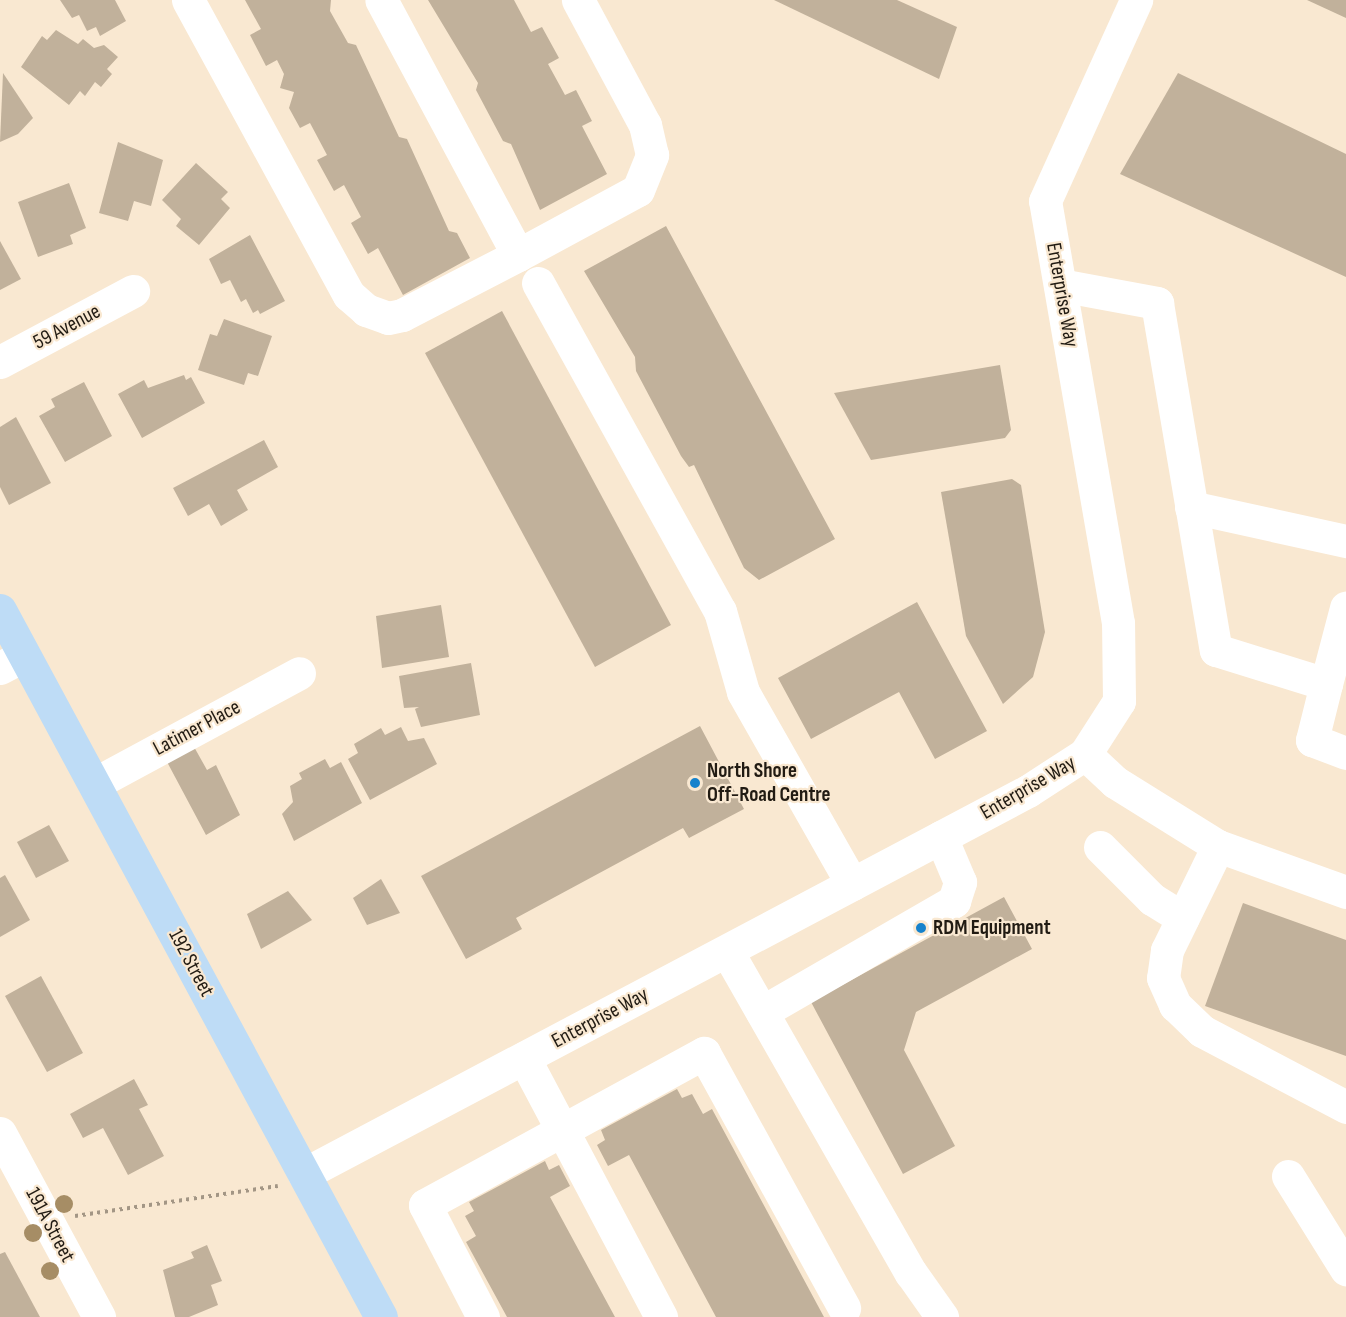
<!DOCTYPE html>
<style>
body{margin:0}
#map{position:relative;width:1346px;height:1317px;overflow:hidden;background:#f9e8d1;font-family:"Sofia Sans Condensed",sans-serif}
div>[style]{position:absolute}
.building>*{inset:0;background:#c1b19b}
.path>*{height:4px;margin-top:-2px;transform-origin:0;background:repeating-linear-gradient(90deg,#a39685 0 3px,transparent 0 7.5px)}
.minor>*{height:33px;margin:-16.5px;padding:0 16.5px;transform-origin:16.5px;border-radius:16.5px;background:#fff}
.major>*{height:33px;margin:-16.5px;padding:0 16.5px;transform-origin:16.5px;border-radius:16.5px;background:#bedcf6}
.trees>*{width:18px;height:18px;margin:-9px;border-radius:50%;background:#a68d65}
.dots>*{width:16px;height:16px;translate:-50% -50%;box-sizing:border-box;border:3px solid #f9e8d1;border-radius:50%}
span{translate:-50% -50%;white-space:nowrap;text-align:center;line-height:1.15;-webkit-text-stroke:4.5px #f9e8d1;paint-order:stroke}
.street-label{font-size:21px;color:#211b13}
.poi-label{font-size:21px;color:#211b13;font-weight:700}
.left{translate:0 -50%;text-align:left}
</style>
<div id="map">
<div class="building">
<div style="clip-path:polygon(60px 0,115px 0,126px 21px,100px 36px,96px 27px,87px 31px,79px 15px,72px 18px)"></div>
<div style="clip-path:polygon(245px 0,331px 0,330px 11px,348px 43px,356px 45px,399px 137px,407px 139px,449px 231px,457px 233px,470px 258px,403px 295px,378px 248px,368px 254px,351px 223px,361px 217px,344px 185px,334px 191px,317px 160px,327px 155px,310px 123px,300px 128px,289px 108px,294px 92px,280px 88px,284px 74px,277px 60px,266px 66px,250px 35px,261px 29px)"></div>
<div style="clip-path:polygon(428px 0,514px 0,531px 32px,542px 27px,559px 58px,548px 64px,565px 95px,576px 90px,592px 121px,582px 126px,607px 174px,540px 210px,511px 144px,503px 141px,476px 90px,478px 83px)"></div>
<div style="clip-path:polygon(774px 0,897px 0,957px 27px,939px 79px)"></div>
<div style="clip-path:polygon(1307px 0,1346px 0,1346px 18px)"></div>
<div style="clip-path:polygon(56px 30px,78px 44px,83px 39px,94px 48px,104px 45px,118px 57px,107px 69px,112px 74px,101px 87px,95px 82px,85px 96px,80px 91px,69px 105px,21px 67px,42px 36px,47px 40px)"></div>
<div style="clip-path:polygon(3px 73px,33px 118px,18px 134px,0 142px)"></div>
<div style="clip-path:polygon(1178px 73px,1346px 154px,1346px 277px,1120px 174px)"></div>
<div style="clip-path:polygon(118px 142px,163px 160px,151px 206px,134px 201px,128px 221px,99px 213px)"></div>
<div style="clip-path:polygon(196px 163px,228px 192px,221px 199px,230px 208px,199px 245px,176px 226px,181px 219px,162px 200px)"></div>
<div style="clip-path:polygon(69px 183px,86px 228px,70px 235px,73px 244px,38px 257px,18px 202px)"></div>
<div style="clip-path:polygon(666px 226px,835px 539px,759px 580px,744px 568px,694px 465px,689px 467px,681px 456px,636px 371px,635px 357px,584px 271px)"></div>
<div style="clip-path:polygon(250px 235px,285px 301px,260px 314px,258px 310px,253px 313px,246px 299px,241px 302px,230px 280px,221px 284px,209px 259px)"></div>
<div style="clip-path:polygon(0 241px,21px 279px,0 290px)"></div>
<div style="clip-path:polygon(502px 311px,671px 625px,595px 667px,425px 353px)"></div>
<div style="clip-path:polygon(224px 319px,272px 336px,258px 376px,248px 373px,244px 385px,198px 370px,210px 334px,217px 336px)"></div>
<div style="clip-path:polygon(1000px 365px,1011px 430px,1005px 438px,871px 460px,834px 393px)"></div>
<div style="clip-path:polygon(184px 375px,186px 380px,191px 377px,205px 403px,142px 438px,118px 394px,144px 380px,148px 388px)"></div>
<div style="clip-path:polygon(84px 382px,112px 436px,65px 462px,39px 416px,55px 407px,51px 399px)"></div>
<div style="clip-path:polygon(16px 417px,51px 483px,9px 505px,0 487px,0 427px)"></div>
<div style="clip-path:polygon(264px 440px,278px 467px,237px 490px,248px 510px,221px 526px,209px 504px,188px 516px,173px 488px)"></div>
<div style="clip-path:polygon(1012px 479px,1021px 485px,1045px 632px,1033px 677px,1003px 704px,966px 636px,941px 492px)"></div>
<div style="clip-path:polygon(917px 602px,987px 731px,935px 759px,899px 692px,811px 739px,778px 678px)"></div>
<div style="clip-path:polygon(441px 605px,449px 657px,382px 668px,376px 616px)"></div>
<div style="clip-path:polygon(471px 663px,480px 715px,421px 727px,415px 709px,419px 707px,404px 708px,399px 676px)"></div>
<div style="clip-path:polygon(700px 726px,744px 809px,689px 838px,683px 828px,516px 918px,522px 929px,466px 959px,421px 876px)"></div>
<div style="clip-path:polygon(401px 727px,408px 741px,424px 738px,437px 764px,370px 800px,348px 759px,358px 753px,354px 744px,381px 728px,385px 735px)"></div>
<div style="clip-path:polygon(193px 745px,207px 770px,216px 765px,240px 815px,206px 835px,166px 760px)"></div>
<div style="clip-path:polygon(325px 759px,330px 768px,341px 762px,362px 803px,294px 841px,282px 814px,293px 802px,290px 786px,302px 779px,299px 773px)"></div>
<div style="clip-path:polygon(49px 825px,69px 861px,36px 878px,17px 842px)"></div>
<div style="clip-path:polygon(5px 875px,30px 920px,0 937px,0 878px)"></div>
<div style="clip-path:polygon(381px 879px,400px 913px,367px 925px,353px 898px)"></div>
<div style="clip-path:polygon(288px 891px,312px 920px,261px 949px,247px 914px)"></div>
<div style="clip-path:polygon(1004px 897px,1032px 949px,916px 1012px,904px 1050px,955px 1146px,903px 1174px,811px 1002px)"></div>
<div style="clip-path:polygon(1243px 903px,1346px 940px,1346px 1056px,1205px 1006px)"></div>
<div style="clip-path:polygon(41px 976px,83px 1053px,47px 1072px,5px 996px)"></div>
<div style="clip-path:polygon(134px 1079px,148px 1105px,139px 1109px,164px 1156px,128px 1175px,103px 1128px,83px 1138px,70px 1114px)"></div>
<div style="clip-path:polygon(677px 1089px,682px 1098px,692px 1094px,703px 1114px,712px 1109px,824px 1317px,716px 1317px,629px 1155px,608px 1166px,597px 1145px,605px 1140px,601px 1130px)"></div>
<div style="clip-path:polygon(545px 1161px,549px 1170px,559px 1165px,570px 1186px,550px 1197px,615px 1317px,507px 1317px,466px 1242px,476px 1236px,465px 1216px,474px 1211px,469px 1202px)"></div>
<div style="clip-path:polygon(207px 1245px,222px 1281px,211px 1285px,218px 1305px,189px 1317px,175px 1317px,163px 1270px,194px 1258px,191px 1252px)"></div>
<div style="clip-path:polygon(5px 1252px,40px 1317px,0 1317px,0 1254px)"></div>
</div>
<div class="path">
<div style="left:75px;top:1216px;width:205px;rotate:-8.4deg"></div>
</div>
<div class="minor">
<div style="left:188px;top:0;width:336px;rotate:61.4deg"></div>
<div style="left:349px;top:295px;width:23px;rotate:41deg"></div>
<div style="left:366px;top:310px;width:23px;rotate:20deg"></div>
<div style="left:388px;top:318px;width:14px;rotate:-12deg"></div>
<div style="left:402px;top:315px;width:131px;rotate:-27.3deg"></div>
<div style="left:518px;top:255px;width:289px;rotate:-118.2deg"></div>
<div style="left:518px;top:255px;width:136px;rotate:-28.4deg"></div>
<div style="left:638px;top:190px;width:38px;rotate:-68deg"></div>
<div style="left:652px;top:155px;width:31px;rotate:-103deg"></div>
<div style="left:645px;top:125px;width:142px;rotate:-118.2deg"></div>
<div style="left:538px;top:283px;width:375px;rotate:61deg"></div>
<div style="left:720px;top:611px;width:84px;rotate:74.1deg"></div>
<div style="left:743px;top:692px;width:221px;rotate:60.4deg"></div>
<div style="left:1060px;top:285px;width:99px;rotate:10.5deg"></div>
<div style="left:1157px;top:303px;width:352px;rotate:80.4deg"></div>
<div style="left:1216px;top:650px;width:115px;rotate:17.2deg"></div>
<div style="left:1326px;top:684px;width:58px;rotate:104deg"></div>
<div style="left:1312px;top:740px;width:36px;rotate:21deg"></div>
<div style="left:0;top:362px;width:151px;rotate:-28.1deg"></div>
<div style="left:1191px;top:507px;width:159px;rotate:12.4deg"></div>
<div style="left:0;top:668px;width:27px;rotate:-28deg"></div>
<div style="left:1326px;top:684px;width:79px;rotate:-75.3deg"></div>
<div style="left:1085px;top:754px;width:41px;rotate:43deg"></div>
<div style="left:1115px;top:782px;width:121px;rotate:31.9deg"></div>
<div style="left:1218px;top:846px;width:136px;rotate:19.8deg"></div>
<div style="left:94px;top:784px;width:233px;rotate:-28.4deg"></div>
<div style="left:1218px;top:846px;width:116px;rotate:116.1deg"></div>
<div style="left:1167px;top:950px;width:28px;rotate:98deg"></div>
<div style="left:1163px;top:978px;width:30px;rotate:66deg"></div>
<div style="left:1175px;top:1005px;width:37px;rotate:44deg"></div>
<div style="left:1202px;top:1031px;width:163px;rotate:27.8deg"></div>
<div style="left:1100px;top:847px;width:74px;rotate:45deg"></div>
<div style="left:1152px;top:899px;width:36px;rotate:32deg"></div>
<div style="left:727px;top:951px;width:371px;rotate:60.3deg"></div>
<div style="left:911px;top:1273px;width:54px;rotate:54.8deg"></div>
<div style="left:762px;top:1012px;width:222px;rotate:-30deg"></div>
<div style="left:954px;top:901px;width:20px;rotate:-72deg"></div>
<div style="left:960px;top:882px;width:49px;rotate:-112.9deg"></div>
<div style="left:524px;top:1058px;width:293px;rotate:62.1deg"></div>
<div style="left:0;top:1133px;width:209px;rotate:61.7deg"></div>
<div style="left:304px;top:1174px;width:819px;rotate:-27.88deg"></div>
<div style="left:1028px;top:791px;width:68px;rotate:-33deg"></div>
<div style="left:1085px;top:754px;width:63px;rotate:-57.3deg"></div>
<div style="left:1119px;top:701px;width:78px;rotate:-90.7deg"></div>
<div style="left:1118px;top:623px;width:428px;rotate:-99.8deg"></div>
<div style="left:1045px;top:201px;width:221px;rotate:-65.6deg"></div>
<div style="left:1288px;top:1176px;width:110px;rotate:58.1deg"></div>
<div style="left:483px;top:1317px;width:126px;rotate:-117.4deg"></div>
<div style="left:425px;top:1205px;width:318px;rotate:-28.6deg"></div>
<div style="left:704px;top:1053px;width:291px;rotate:61.2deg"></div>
</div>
<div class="major">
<div style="left:0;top:610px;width:803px;rotate:61.68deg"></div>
</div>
<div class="trees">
<div style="left:64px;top:1204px"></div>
<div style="left:33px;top:1233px"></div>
<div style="left:50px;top:1271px"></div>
</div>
<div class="dots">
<div style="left:695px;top:783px;background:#1682cc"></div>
<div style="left:921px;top:928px;background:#1682cc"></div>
</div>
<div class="street-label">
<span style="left:1062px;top:295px;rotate:80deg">Enterprise Way</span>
<span style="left:67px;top:327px;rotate:-28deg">59 Avenue</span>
<span style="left:197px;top:728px;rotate:-28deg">Latimer Place</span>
<span style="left:1028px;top:788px;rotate:-30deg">Enterprise Way</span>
<span style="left:191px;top:963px;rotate:62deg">192 Street</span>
<span style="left:600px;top:1018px;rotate:-28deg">Enterprise Way</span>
<span style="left:50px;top:1225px;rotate:62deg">191A Street</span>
</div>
<div class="poi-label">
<span class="left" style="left:707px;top:783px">North Shore<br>Off-Road Centre</span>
<span class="left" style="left:933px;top:928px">RDM Equipment</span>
</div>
</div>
